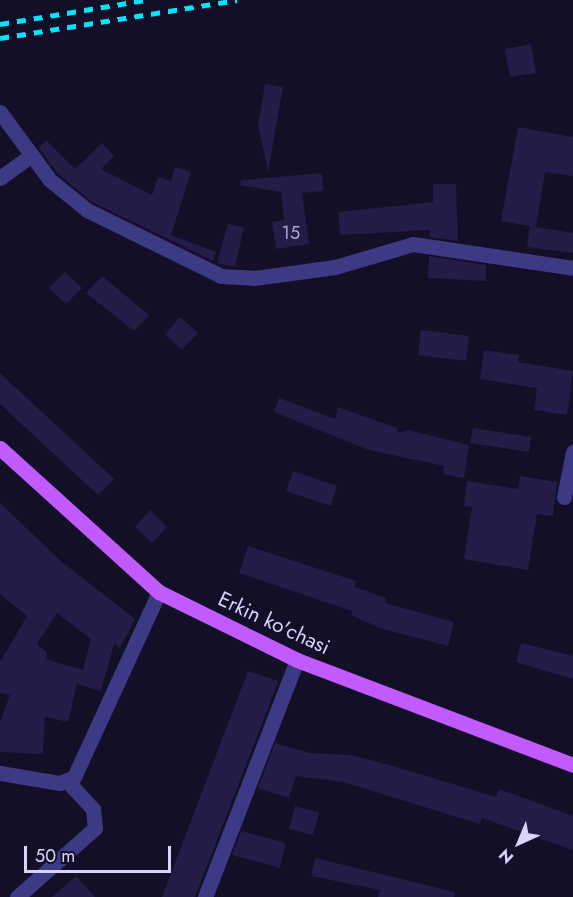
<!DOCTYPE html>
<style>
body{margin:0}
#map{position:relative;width:573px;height:897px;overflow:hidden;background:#130f26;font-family:Jost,sans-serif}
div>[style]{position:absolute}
.building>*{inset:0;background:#241b47}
.minor>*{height:15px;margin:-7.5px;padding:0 7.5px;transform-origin:7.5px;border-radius:7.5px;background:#3d3a85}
.major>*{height:15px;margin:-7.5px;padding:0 7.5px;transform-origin:7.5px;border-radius:7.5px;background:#c25bff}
.rail>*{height:4.5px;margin-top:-2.25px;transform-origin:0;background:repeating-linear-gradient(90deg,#00e5ff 0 9px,transparent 0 17px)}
span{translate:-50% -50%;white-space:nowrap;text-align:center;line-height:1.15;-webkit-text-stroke:5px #130f26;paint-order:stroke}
.number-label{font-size:18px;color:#aca6d1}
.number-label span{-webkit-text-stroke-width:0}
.street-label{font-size:21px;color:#d9d4ff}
.north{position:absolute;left:489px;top:813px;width:60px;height:60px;-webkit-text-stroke:4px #130f26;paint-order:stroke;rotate:224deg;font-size:16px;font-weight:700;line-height:24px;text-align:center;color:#d9d4ff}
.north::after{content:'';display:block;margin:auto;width:21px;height:27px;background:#d9d4ff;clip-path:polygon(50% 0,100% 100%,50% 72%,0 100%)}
.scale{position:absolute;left:24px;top:846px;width:147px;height:27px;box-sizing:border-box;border:3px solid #d9d4ff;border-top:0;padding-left:8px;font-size:18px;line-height:21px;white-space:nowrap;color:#d9d4ff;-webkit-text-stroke:4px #130f26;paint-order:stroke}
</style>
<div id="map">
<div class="building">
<div style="clip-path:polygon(531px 44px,536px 73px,510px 77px,505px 49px)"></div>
<div style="clip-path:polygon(265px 84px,283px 87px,268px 172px,258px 125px)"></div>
<div style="clip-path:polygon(518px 127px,573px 137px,573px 176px,545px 172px,536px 227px,573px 233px,573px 253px,527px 247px,530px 226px,501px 221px)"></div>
<div style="clip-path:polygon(46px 140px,75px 169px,102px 143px,114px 156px,101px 169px,152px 195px,158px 177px,171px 181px,175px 167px,191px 172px,171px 235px,216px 252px,213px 261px,92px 202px,57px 173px,39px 148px)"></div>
<div style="clip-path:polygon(322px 173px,323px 191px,302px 193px,309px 244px,276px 249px,272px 222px,284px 220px,281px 192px,240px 185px,241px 180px)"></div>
<div style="clip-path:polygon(433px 184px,456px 184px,458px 241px,429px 237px,430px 230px,340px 235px,338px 212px,433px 202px)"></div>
<div style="clip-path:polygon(228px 224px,244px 227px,235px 267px,217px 263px)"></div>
<div style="clip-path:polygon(429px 256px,486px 265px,486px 281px,428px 278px)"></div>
<div style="clip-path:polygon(65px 272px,82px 288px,66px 304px,49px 288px)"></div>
<div style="clip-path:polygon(102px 276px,149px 315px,134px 331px,86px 293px)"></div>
<div style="clip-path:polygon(180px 317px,198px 333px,182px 350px,165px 334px)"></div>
<div style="clip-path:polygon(421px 330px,469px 336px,466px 361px,418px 355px)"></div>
<div style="clip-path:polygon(484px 350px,519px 355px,518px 362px,573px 371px,567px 415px,534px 410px,537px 388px,480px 379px)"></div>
<div style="clip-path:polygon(0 373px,114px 479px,98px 495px,0 404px)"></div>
<div style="clip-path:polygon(279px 398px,335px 419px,338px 407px,397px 428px,398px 433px,408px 430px,469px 445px,464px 478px,443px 474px,444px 466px,369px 450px,274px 412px)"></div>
<div style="clip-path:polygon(473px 428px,531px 437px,529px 452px,470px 443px)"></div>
<div style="clip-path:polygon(293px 471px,337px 486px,331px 506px,286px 491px)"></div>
<div style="clip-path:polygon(520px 476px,557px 482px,553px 516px,537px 514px,528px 570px,464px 559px,472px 507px,464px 506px,467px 481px,518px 489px)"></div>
<div style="clip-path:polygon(evenodd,0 503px,62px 562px,135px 619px,120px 648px,114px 644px,101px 691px,77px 684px,68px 722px,45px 717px,43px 754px,0 752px,0 722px,10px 695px,0 693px,0 662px,27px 616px,0 594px,0 503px,57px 613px,91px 639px,83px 670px,46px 659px,47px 652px,37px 644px,57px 613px)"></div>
<div style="clip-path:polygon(150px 510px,167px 527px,152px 543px,135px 527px)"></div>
<div style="clip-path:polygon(248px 546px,356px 581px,354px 587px,386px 598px,385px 603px,454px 622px,448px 646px,382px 629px,351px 615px,352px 611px,239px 573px)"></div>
<div style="clip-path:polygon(521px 643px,573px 656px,573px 679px,516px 662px)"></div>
<div style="clip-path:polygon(248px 671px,278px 681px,275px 690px,195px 897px,162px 897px)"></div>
<div style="clip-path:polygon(275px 743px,309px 753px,350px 755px,393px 766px,496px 797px,499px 789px,538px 803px,573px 816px,573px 850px,482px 818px,480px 824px,343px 782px,296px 776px,289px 798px,258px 788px)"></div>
<div style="clip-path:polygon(295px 806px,319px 812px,313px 835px,289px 829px)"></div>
<div style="clip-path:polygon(241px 831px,286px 843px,280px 868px,232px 855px)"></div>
<div style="clip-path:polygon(315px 858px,455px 892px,454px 897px,378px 897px,380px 890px,311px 876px)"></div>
<div style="clip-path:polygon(76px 876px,95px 897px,52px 897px)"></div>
</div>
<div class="minor">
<div style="left:0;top:112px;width:84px;rotate:53.7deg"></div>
<div style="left:50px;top:180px;width:48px;rotate:39deg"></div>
<div style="left:87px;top:210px;width:149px;rotate:26.2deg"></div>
<div style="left:221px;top:276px;width:33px;rotate:3deg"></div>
<div style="left:254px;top:278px;width:82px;rotate:-7.7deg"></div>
<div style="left:335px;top:267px;width:81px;rotate:-16.4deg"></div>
<div style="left:413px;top:244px;width:162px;rotate:8.5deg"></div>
<div style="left:0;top:178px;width:37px;rotate:-36deg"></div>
<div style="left:564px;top:497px;width:46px;rotate:-78.7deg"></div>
<div style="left:0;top:773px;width:61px;rotate:9.5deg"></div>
<div style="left:60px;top:783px;width:15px;rotate:-23deg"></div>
<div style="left:74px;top:777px;width:204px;rotate:-65.3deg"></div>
<div style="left:17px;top:897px;width:104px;rotate:-41.5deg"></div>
<div style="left:95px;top:828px;width:19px;rotate:-96deg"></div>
<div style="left:93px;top:809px;width:37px;rotate:-133deg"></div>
<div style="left:205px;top:897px;width:254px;rotate:-68.8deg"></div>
</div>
<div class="major">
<div style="left:0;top:448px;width:215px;rotate:42.2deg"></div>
<div style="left:159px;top:592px;width:154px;rotate:26.2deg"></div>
<div style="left:297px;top:660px;width:295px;rotate:20.8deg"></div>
</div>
<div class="rail">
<div style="left:0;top:24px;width:147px;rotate:-9.4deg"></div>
<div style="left:0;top:38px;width:240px;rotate:-9.1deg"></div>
</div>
<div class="number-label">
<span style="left:291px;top:233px">15</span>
</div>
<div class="street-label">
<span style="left:274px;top:623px;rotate:25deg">Erkin ko'chasi</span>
</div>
<div class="north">N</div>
<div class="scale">50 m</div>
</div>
